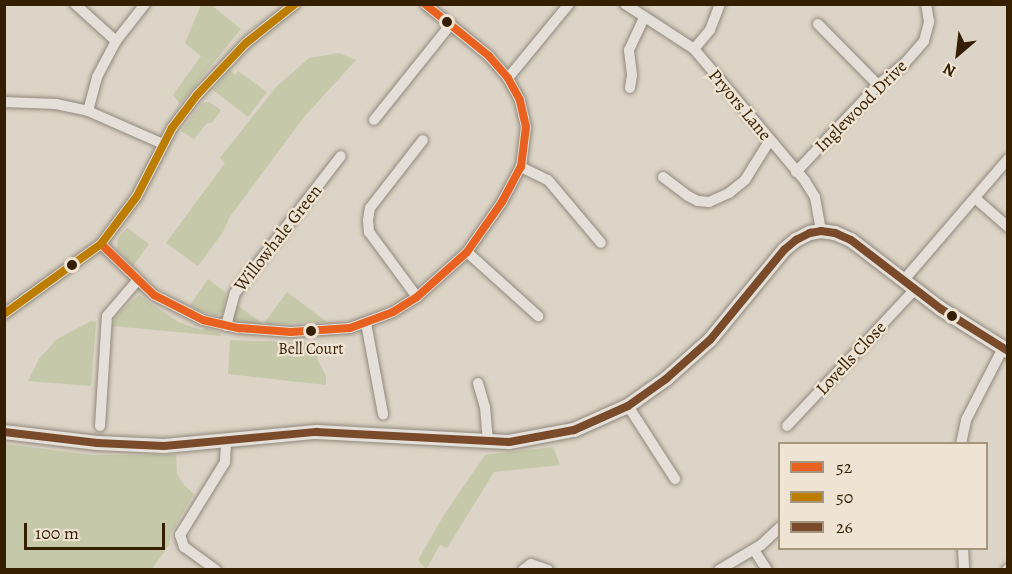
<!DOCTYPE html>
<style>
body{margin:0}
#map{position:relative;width:1012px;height:574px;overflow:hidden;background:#dcd4c6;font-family:Alegreya,serif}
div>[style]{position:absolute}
.green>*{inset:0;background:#c5c8a9}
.roads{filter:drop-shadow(0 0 2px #90887c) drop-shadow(0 0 2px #90887c)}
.minor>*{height:10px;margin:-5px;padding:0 5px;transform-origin:5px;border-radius:5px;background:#e4e0d9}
.tertiary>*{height:14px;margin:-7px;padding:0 7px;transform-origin:7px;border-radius:7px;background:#e4e0d9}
.bus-1>*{height:8px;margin:-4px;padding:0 4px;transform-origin:4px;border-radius:4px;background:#e96120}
.bus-2>*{height:8px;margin:-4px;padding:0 4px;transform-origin:4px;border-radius:4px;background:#bd7d00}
.bus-3>*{height:8px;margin:-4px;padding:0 4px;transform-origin:4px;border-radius:4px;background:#7a4b2a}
.dots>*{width:16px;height:16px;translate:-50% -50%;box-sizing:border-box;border:3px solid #efe4d3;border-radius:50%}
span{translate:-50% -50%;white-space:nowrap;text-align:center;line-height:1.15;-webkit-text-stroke:4.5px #efe4d3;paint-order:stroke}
.bus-label{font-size:16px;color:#361e00}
.street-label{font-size:18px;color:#361e00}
.frame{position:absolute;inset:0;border:6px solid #361e00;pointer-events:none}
.legend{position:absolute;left:778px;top:442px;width:210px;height:108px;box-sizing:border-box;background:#efe4d3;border:2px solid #a5957f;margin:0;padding:8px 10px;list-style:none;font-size:18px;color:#361e00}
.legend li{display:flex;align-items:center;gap:12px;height:30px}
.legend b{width:30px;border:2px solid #a5957f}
.north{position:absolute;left:928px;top:24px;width:60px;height:60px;-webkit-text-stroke:4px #efe4d3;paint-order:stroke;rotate:208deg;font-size:16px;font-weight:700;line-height:24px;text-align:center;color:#361e00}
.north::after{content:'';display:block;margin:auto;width:21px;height:27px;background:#361e00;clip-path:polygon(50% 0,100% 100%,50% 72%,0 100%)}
.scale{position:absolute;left:24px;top:523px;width:141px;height:27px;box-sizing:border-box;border:3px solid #361e00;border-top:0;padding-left:8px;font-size:18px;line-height:21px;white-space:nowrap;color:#361e00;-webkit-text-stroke:4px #efe4d3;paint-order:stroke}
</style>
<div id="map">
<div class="green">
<div style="clip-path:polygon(201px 5px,211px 5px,241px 29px,180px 104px,173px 95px,201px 56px,185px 43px)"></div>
<div style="clip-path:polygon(339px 53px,356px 60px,304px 117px,229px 218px,223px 232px,198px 266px,166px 243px,225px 163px,220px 158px,276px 87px,309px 58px)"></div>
<div style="clip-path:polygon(230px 70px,235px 75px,238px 71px,267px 92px,248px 117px,213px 90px)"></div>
<div style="clip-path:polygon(209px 102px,221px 110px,212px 123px,207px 123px,194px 139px,181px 131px,202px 103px)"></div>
<div style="clip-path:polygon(127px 228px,149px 244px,133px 266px,117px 248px,118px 238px)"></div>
<div style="clip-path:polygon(208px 279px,226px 293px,223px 312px,217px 316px,198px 310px,190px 305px)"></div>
<div style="clip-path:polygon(287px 292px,327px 322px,268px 324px,265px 322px)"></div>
<div style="clip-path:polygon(139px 295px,178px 322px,201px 330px,206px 328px,220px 333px,221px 336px,112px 326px,116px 316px)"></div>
<div style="clip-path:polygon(233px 302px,263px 324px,234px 322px)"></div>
<div style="clip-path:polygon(91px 321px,96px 322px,91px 386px,28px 381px,39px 359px,57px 339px)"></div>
<div style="clip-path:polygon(230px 340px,319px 343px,317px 359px,326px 376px,326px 385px,228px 374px)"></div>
<div style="clip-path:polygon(5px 444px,92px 455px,176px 455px,177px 474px,184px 485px,194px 494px,171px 533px,169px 545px,152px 569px,5px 569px)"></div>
<div style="clip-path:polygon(553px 447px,560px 465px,494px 472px,447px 548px,440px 545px,426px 569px,418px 560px,444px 515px,485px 455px)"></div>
</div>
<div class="roads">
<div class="minor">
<div style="left:75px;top:4px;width:55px;rotate:42.1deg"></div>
<div style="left:625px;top:4px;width:82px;rotate:33.1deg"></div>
<div style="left:694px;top:49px;width:172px;rotate:49.9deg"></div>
<div style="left:805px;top:181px;width:19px;rotate:58deg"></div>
<div style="left:815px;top:197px;width:35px;rotate:80deg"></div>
<div style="left:818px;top:24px;width:86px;rotate:45.5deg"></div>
<div style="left:694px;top:49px;width:25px;rotate:-50deg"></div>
<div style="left:710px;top:30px;width:28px;rotate:-69deg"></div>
<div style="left:508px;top:78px;width:96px;rotate:-50.5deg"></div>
<div style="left:630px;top:88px;width:13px;rotate:-81deg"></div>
<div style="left:632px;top:75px;width:25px;rotate:-97deg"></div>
<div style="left:629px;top:50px;width:35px;rotate:-65deg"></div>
<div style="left:4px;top:102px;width:52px;rotate:2.2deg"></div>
<div style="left:56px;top:104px;width:33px;rotate:12deg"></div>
<div style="left:88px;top:111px;width:82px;rotate:23.7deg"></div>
<div style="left:88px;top:111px;width:35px;rotate:-75deg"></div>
<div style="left:97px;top:77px;width:41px;rotate:-62.2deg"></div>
<div style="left:116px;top:41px;width:47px;rotate:-51.9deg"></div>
<div style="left:374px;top:120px;width:123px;rotate:-51.3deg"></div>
<div style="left:521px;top:167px;width:30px;rotate:26deg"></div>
<div style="left:548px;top:180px;width:82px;rotate:49.9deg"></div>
<div style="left:796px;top:172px;width:120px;rotate:-46.7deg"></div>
<div style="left:878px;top:85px;width:35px;rotate:-39deg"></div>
<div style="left:905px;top:63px;width:29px;rotate:-49deg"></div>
<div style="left:924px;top:41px;width:20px;rotate:-75deg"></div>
<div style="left:929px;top:22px;width:18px;rotate:-99deg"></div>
<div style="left:663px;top:177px;width:31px;rotate:37deg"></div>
<div style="left:688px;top:196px;width:11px;rotate:27deg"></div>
<div style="left:698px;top:201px;width:11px;rotate:5deg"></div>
<div style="left:709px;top:202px;width:22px;rotate:-24deg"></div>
<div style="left:729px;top:193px;width:21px;rotate:-39deg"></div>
<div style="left:745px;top:180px;width:47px;rotate:-58deg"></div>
<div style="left:975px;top:198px;width:44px;rotate:41.3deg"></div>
<div style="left:101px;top:244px;width:74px;rotate:43.9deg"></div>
<div style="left:154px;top:295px;width:55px;rotate:27deg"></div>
<div style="left:203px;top:320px;width:37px;rotate:13deg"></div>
<div style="left:239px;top:328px;width:52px;rotate:4.4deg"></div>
<div style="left:291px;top:332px;width:59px;rotate:-3.9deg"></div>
<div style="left:350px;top:328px;width:46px;rotate:-20.4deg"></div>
<div style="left:393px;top:312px;width:28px;rotate:-32deg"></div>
<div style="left:417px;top:297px;width:67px;rotate:-42deg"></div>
<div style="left:467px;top:252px;width:61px;rotate:-55deg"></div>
<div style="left:502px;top:202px;width:40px;rotate:-62deg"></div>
<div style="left:521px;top:167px;width:40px;rotate:-82.9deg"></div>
<div style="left:526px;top:127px;width:28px;rotate:-103deg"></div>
<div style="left:520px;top:100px;width:25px;rotate:-119deg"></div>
<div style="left:508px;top:78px;width:29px;rotate:-131deg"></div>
<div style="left:489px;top:56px;width:82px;rotate:-140.9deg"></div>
<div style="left:467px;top:252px;width:96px;rotate:42deg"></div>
<div style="left:903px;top:281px;width:161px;rotate:-49.3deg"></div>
<div style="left:417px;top:297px;width:81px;rotate:-126.4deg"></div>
<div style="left:369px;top:232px;width:12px;rotate:-95deg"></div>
<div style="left:368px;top:220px;width:12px;rotate:-81deg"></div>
<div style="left:370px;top:208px;width:86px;rotate:-52.1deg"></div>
<div style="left:4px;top:314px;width:120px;rotate:-35.8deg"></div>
<div style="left:101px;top:244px;width:60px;rotate:-53.1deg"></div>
<div style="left:137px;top:196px;width:76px;rotate:-62.8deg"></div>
<div style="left:172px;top:128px;width:41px;rotate:-52.9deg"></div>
<div style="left:197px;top:95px;width:71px;rotate:-46.7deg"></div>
<div style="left:246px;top:43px;width:63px;rotate:-38.5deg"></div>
<div style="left:366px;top:323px;width:93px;rotate:79.4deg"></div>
<div style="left:226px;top:326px;width:34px;rotate:-75deg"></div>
<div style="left:235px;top:293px;width:173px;rotate:-52.3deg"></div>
<div style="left:478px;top:383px;width:25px;rotate:74deg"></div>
<div style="left:485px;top:407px;width:35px;rotate:85deg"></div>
<div style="left:628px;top:406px;width:87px;rotate:57.2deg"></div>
<div style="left:100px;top:426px;width:110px;rotate:-86.4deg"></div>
<div style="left:107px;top:316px;width:46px;rotate:-49.4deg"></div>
<div style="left:787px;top:426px;width:187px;rotate:-46.9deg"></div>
<div style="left:961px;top:444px;width:25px;rotate:-78deg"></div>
<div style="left:966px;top:420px;width:81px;rotate:-62.8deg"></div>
<div style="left:963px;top:548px;width:22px;rotate:87deg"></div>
<div style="left:754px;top:550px;width:24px;rotate:57deg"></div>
<div style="left:216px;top:570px;width:39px;rotate:-144deg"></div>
<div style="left:184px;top:547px;width:13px;rotate:-108deg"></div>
<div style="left:180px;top:535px;width:86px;rotate:-58.3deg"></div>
<div style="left:225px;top:462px;width:22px;rotate:-87deg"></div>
<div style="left:523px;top:570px;width:10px;rotate:-37deg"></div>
<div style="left:531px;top:564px;width:18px;rotate:19deg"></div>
<div style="left:719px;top:570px;width:49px;rotate:-30.8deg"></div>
<div style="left:761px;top:545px;width:26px;rotate:-43deg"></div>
<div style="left:1007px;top:570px;width:1px;rotate:-45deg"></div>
</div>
<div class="tertiary">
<div style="left:4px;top:432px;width:94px;rotate:6.7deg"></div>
<div style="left:97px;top:443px;width:67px;rotate:2.6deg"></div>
<div style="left:164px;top:446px;width:153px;rotate:-5.3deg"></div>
<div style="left:316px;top:432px;width:193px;rotate:3deg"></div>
<div style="left:509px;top:442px;width:66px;rotate:-10.5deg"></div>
<div style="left:574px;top:430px;width:59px;rotate:-24deg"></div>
<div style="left:628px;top:406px;width:47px;rotate:-35.4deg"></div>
<div style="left:666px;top:379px;width:59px;rotate:-41.6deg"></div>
<div style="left:710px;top:340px;width:117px;rotate:-50.6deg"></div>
<div style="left:784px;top:250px;width:16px;rotate:-40deg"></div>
<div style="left:796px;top:240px;width:16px;rotate:-27deg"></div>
<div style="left:810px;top:233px;width:11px;rotate:-10deg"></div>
<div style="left:821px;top:231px;width:14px;rotate:8deg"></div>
<div style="left:835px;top:233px;width:17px;rotate:24deg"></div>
<div style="left:851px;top:240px;width:113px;rotate:37.5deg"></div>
<div style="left:941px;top:309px;width:79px;rotate:32.1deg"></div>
</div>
</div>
<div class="bus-1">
<div style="left:101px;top:244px;width:74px;rotate:43.9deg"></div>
<div style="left:154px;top:295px;width:55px;rotate:27deg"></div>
<div style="left:203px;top:320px;width:37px;rotate:13deg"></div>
<div style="left:239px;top:328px;width:52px;rotate:4.4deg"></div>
<div style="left:291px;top:332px;width:59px;rotate:-3.9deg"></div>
<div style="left:350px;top:328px;width:46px;rotate:-20.4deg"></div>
<div style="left:393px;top:312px;width:28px;rotate:-32deg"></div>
<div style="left:417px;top:297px;width:67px;rotate:-42deg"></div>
<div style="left:467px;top:252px;width:61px;rotate:-55deg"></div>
<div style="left:502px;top:202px;width:40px;rotate:-62deg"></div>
<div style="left:521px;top:167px;width:40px;rotate:-82.9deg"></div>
<div style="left:526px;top:127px;width:28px;rotate:-103deg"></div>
<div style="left:520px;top:100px;width:25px;rotate:-119deg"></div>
<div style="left:508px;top:78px;width:29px;rotate:-131deg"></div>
<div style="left:489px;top:56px;width:82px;rotate:-140.9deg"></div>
</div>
<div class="bus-2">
<div style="left:4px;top:314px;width:120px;rotate:-35.8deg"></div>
<div style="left:101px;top:244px;width:60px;rotate:-53.1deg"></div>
<div style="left:137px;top:196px;width:76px;rotate:-62.8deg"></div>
<div style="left:172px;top:128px;width:41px;rotate:-52.9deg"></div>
<div style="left:197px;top:95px;width:71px;rotate:-46.7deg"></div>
<div style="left:246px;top:43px;width:63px;rotate:-38.5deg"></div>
</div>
<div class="bus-3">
<div style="left:4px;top:432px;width:94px;rotate:6.7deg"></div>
<div style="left:97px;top:443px;width:67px;rotate:2.6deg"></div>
<div style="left:164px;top:446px;width:153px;rotate:-5.3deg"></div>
<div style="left:316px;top:432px;width:193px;rotate:3deg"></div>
<div style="left:509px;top:442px;width:66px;rotate:-10.5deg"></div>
<div style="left:574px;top:430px;width:59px;rotate:-24deg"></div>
<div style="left:628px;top:406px;width:47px;rotate:-35.4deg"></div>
<div style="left:666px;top:379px;width:59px;rotate:-41.6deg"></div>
<div style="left:710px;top:340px;width:117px;rotate:-50.6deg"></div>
<div style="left:784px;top:250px;width:16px;rotate:-40deg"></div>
<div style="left:796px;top:240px;width:16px;rotate:-27deg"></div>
<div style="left:810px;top:233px;width:11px;rotate:-10deg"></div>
<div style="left:821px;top:231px;width:14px;rotate:8deg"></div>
<div style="left:835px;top:233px;width:17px;rotate:24deg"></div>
<div style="left:851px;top:240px;width:113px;rotate:37.5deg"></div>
<div style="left:941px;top:309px;width:79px;rotate:32.1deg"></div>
</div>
<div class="dots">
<div style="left:447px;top:22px;background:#361e00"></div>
<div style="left:72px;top:265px;background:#361e00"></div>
<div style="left:952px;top:316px;background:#361e00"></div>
<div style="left:311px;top:331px;background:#361e00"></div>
</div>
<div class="bus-label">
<span style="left:311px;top:349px">Bell Court</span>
</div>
<div class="street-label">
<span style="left:740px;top:105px;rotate:50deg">Pryors Lane</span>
<span style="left:861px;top:106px;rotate:-45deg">Inglewood Drive</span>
<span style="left:278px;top:238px;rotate:-52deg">Willowhale Green</span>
<span style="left:851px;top:358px;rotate:-47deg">Lovells Close</span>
</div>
<div class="frame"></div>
<ul class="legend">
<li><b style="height:8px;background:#e96120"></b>52</li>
<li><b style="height:8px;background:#bd7d00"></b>50</li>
<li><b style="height:8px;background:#7a4b2a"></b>26</li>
</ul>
<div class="north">N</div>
<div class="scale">100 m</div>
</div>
